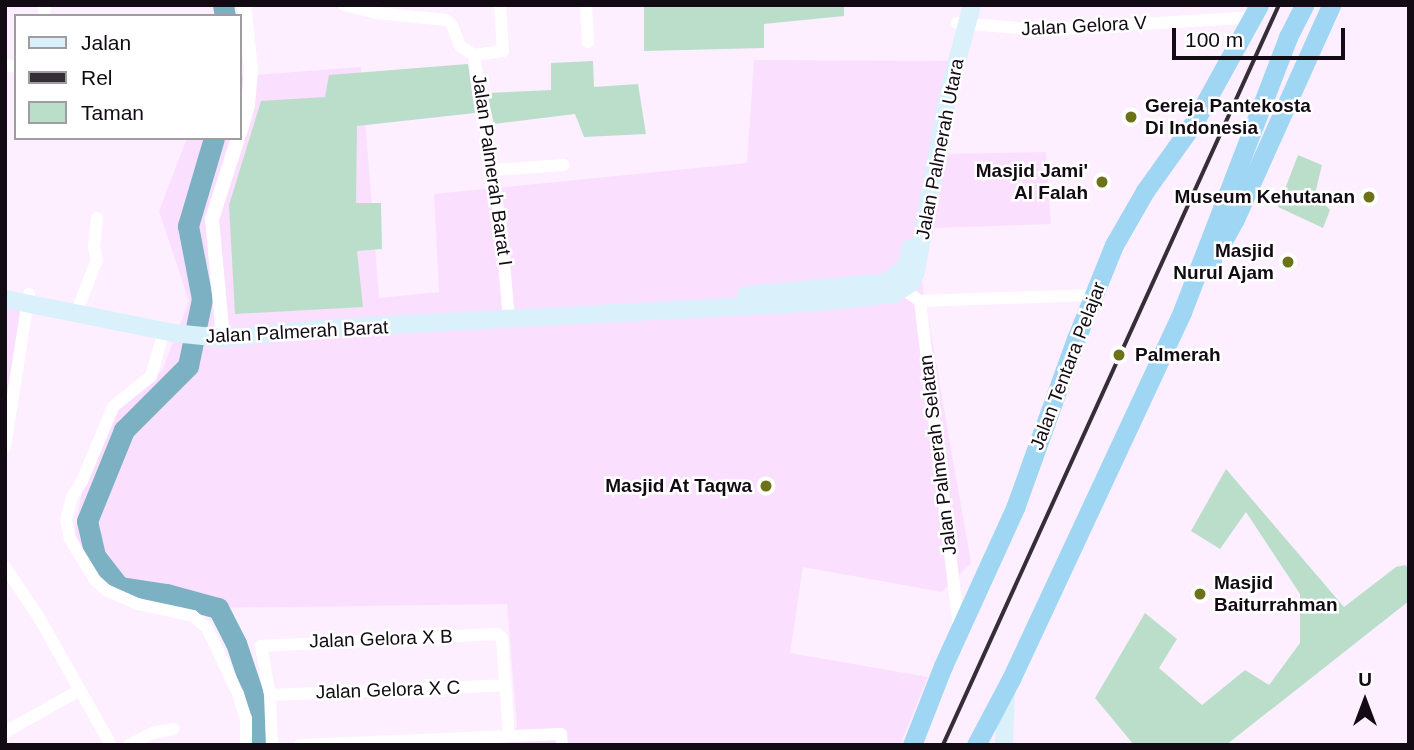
<!DOCTYPE html>
<style>
body{margin:0}
#map{position:relative;width:1414px;height:750px;overflow:hidden;background:#fdefff;font-family:Helvetica,sans-serif}
div>[style]{position:absolute}
.built>*{inset:0;background:#fbdfff}
.green>*{inset:0;background:#bbdecb}
.river>*{height:21px;margin:-10.5px;padding:0 10.5px;transform-origin:10.5px;border-radius:10.5px;background:#7bb1c3}
.minor>*{height:12px;margin:-6px;padding:0 6px;transform-origin:6px;border-radius:6px;background:#fff}
.tertiary>*{height:14px;margin:-7px;padding:0 7px;transform-origin:7px;border-radius:7px;background:#fff}
.secondary>*{height:18px;margin:-9px;padding:0 9px;transform-origin:9px;border-radius:9px;background:#daf0fb}
.trunk>*{height:19px;margin:-9.5px;padding:0 9.5px;transform-origin:9.5px;border-radius:9.5px;background:#9ed6f4}
.rail>*{height:3.5px;margin:-1.75px;padding:0 1.75px;transform-origin:1.75px;border-radius:1.75px;background:#362e37}
.dots>*{width:19px;height:19px;translate:-50% -50%;box-sizing:border-box;border:4px solid #fff;border-radius:50%}
span{translate:-50% -50%;white-space:nowrap;text-align:center;line-height:1.15;-webkit-text-stroke:5px #fff;paint-order:stroke}
.street-label{font-size:19px;color:#120b13}
.poi-label{font-size:19px;color:#120b13;font-weight:700}
.left{translate:0 -50%;text-align:left}
.right{translate:-100% -50%;text-align:right}
.frame{position:absolute;inset:0;border:7px solid #120b13;pointer-events:none}
.legend{position:absolute;left:14px;top:14px;width:228px;height:126px;box-sizing:border-box;background:#fff;border:2px solid #a09da1;margin:0;padding:9px 12px;list-style:none;font-size:21px;color:#120b13}
.legend li{display:flex;align-items:center;gap:14px;height:35px}
.legend b{width:35px;border:2px solid #a09da1}
.north{position:absolute;left:1330px;top:666px;width:70px;height:70px;-webkit-text-stroke:5px #fff;paint-order:stroke;rotate:0deg;font-size:19px;font-weight:700;line-height:28px;text-align:center;color:#120b13}
.north::after{content:'';display:block;margin:auto;width:24px;height:32px;background:#120b13;clip-path:polygon(50% 0,100% 100%,50% 72%,0 100%)}
.scale{position:absolute;left:1172px;top:28px;width:173px;height:32px;box-sizing:border-box;border:4px solid #120b13;border-top:0;padding-left:9px;font-size:21px;line-height:24px;white-space:nowrap;color:#120b13;-webkit-text-stroke:5px #fff;paint-order:stroke}
</style>
<div id="map">
<div class="built">
<div style="clip-path:polygon(754px 60px,958px 61px,946px 154px,1046px 152px,1051px 224px,934px 228px,921px 277px,971px 563px,942px 592px,803px 567px,790px 653px,928px 677px,900px 745px,482px 745px,517px 727px,507px 604px,208px 608px,120px 589px,73px 544px,84px 480px,116px 405px,162px 371px,189px 301px,159px 211px,187px 138px,240px 138px,240px 76px,361px 67px,379px 298px,439px 292px,434px 194px,747px 163px)"></div>
<div style="clip-path:polygon(5px 301px,26px 306px,5px 436px)"></div>
</div>
<div class="green">
<div style="clip-path:polygon(644px 5px,844px 5px,844px 16px,764px 24px,764px 48px,644px 51px)"></div>
<div style="clip-path:polygon(593px 61px,594px 87px,638px 84px,646px 134px,584px 137px,575px 114px,494px 124px,487px 93px,551px 90px,551px 63px)"></div>
<div style="clip-path:polygon(468px 64px,475px 113px,357px 126px,356px 203px,381px 203px,382px 249px,357px 251px,363px 307px,235px 314px,229px 205px,261px 101px,325px 97px,329px 75px)"></div>
<div style="clip-path:polygon(1298px 155px,1322px 165px,1315px 194px,1330px 210px,1323px 228px,1278px 207px)"></div>
<div style="clip-path:polygon(1226px 469px,1344px 607px,1396px 567px,1405px 565px,1409px 569px,1409px 601px,1226px 745px,1134px 745px,1095px 698px,1145px 613px,1177px 639px,1159px 668px,1202px 705px,1245px 670px,1269px 685px,1300px 643px,1300px 594px,1246px 512px,1220px 549px,1191px 531px)"></div>
</div>
<div class="river">
<div style="left:223px;top:5px;width:11px;rotate:80deg"></div>
<div style="left:214px;top:138px;width:92px;rotate:106.5deg"></div>
<div style="left:188px;top:226px;width:74px;rotate:79.1deg"></div>
<div style="left:202px;top:299px;width:68px;rotate:101.8deg"></div>
<div style="left:188px;top:366px;width:91px;rotate:135deg"></div>
<div style="left:124px;top:430px;width:98px;rotate:112.1deg"></div>
<div style="left:87px;top:521px;width:36px;rotate:77deg"></div>
<div style="left:95px;top:556px;width:39px;rotate:52deg"></div>
<div style="left:119px;top:587px;width:48px;rotate:8.5deg"></div>
<div style="left:166px;top:594px;width:54px;rotate:15.1deg"></div>
<div style="left:218px;top:608px;width:39px;rotate:63deg"></div>
<div style="left:236px;top:643px;width:63px;rotate:71.6deg"></div>
<div style="left:256px;top:703px;width:42px;rotate:85.9deg"></div>
</div>
<div class="minor">
<div style="left:344px;top:5px;width:33px;rotate:14deg"></div>
<div style="left:376px;top:13px;width:70px;rotate:5.7deg"></div>
<div style="left:446px;top:20px;width:8px;rotate:40deg"></div>
<div style="left:452px;top:25px;width:22px;rotate:69deg"></div>
<div style="left:460px;top:46px;width:17px;rotate:33deg"></div>
<div style="left:474px;top:55px;width:175px;rotate:81.1deg"></div>
<div style="left:501px;top:228px;width:92px;rotate:85deg"></div>
<div style="left:586px;top:5px;width:37px;rotate:87deg"></div>
<div style="left:44px;top:16px;width:11px;rotate:-85deg"></div>
<div style="left:957px;top:23px;width:86px;rotate:4.7deg"></div>
<div style="left:1043px;top:30px;width:210px;rotate:-3.5deg"></div>
<div style="left:474px;top:55px;width:29px;rotate:-8deg"></div>
<div style="left:503px;top:51px;width:46px;rotate:-93.7deg"></div>
<div style="left:5px;top:65px;width:11px;rotate:10deg"></div>
<div style="left:493px;top:170px;width:71px;rotate:-4deg"></div>
<div style="left:903px;top:289px;width:21px;rotate:35deg"></div>
<div style="left:920px;top:301px;width:327px;rotate:83.2deg"></div>
<div style="left:920px;top:301px;width:172px;rotate:-2deg"></div>
<div style="left:80px;top:303px;width:46px;rotate:-68.4deg"></div>
<div style="left:97px;top:260px;width:13px;rotate:-103deg"></div>
<div style="left:94px;top:247px;width:29px;rotate:-84deg"></div>
<div style="left:164px;top:331px;width:47px;rotate:106.1deg"></div>
<div style="left:151px;top:376px;width:49px;rotate:140.8deg"></div>
<div style="left:113px;top:407px;width:80px;rotate:112.7deg"></div>
<div style="left:82px;top:481px;width:19px;rotate:122deg"></div>
<div style="left:72px;top:497px;width:24px;rotate:105deg"></div>
<div style="left:66px;top:520px;width:19px;rotate:78deg"></div>
<div style="left:70px;top:539px;width:48px;rotate:58.6deg"></div>
<div style="left:95px;top:580px;width:15px;rotate:42deg"></div>
<div style="left:106px;top:590px;width:35px;rotate:24deg"></div>
<div style="left:138px;top:604px;width:56px;rotate:12.3deg"></div>
<div style="left:193px;top:616px;width:18px;rotate:41deg"></div>
<div style="left:207px;top:628px;width:73px;rotate:64.8deg"></div>
<div style="left:238px;top:694px;width:25px;rotate:72deg"></div>
<div style="left:246px;top:718px;width:25px;rotate:90deg"></div>
<div style="left:5px;top:447px;width:155px;rotate:-81.1deg"></div>
<div style="left:5px;top:567px;width:59px;rotate:56deg"></div>
<div style="left:38px;top:616px;width:148px;rotate:60.5deg"></div>
<div style="left:270px;top:695px;width:235px;rotate:-2.4deg"></div>
<div style="left:5px;top:732px;width:86px;rotate:-29.2deg"></div>
<div style="left:129px;top:745px;width:27px;rotate:-27deg"></div>
<div style="left:153px;top:733px;width:21px;rotate:-11deg"></div>
<div style="left:272px;top:745px;width:50px;rotate:-92.3deg"></div>
<div style="left:270px;top:695px;width:50px;rotate:-100.4deg"></div>
<div style="left:261px;top:646px;width:236px;rotate:-2.9deg"></div>
<div style="left:497px;top:634px;width:6px;rotate:39deg"></div>
<div style="left:502px;top:638px;width:98px;rotate:85.9deg"></div>
<div style="left:300px;top:745px;width:261px;rotate:-2.4deg"></div>
<div style="left:561px;top:734px;width:11px;rotate:85deg"></div>
</div>
<div class="tertiary">
<div style="left:240px;top:133px;width:29px;rotate:-74deg"></div>
<div style="left:248px;top:105px;width:36px;rotate:-85deg"></div>
<div style="left:251px;top:69px;width:64px;rotate:-96.2deg"></div>
<div style="left:223px;top:338px;width:120px;rotate:-95.3deg"></div>
<div style="left:212px;top:219px;width:85px;rotate:-72.2deg"></div>
</div>
<div class="secondary">
<div style="left:746px;top:295px;width:142px;rotate:-5.3deg"></div>
<div style="left:887px;top:282px;width:26px;rotate:-39deg"></div>
<div style="left:907px;top:266px;width:18px;rotate:-81deg"></div>
<div style="left:5px;top:299px;width:171px;rotate:11.4deg"></div>
<div style="left:173px;top:333px;width:50px;rotate:5.7deg"></div>
<div style="left:223px;top:338px;width:108px;rotate:-5.3deg"></div>
<div style="left:331px;top:328px;width:483px;rotate:-3deg"></div>
<div style="left:813px;top:303px;width:81px;rotate:-6.3deg"></div>
<div style="left:894px;top:294px;width:20px;rotate:-33deg"></div>
<div style="left:911px;top:283px;width:13px;rotate:-67deg"></div>
<div style="left:916px;top:271px;width:175px;rotate:-79.8deg"></div>
<div style="left:947px;top:99px;width:97px;rotate:-75.1deg"></div>
<div style="left:1004px;top:745px;width:55px;rotate:-87.9deg"></div>
</div>
<div class="trunk">
<div style="left:1214px;top:257px;width:43px;rotate:-61.1deg"></div>
<div style="left:1235px;top:219px;width:235px;rotate:-65.8deg"></div>
<div style="left:912px;top:745px;width:85px;rotate:-68.6deg"></div>
<div style="left:943px;top:666px;width:174px;rotate:-65.5deg"></div>
<div style="left:1015px;top:508px;width:180px;rotate:-70.2deg"></div>
<div style="left:1076px;top:339px;width:101px;rotate:-68deg"></div>
<div style="left:1114px;top:245px;width:62px;rotate:-60.1deg"></div>
<div style="left:1145px;top:191px;width:86px;rotate:-54.5deg"></div>
<div style="left:1195px;top:121px;width:132px;rotate:-61.1deg"></div>
<div style="left:976px;top:745px;width:75px;rotate:-62.1deg"></div>
<div style="left:1011px;top:679px;width:405px;rotate:-65deg"></div>
<div style="left:1182px;top:312px;width:295px;rotate:-68.9deg"></div>
<div style="left:1288px;top:37px;width:36px;rotate:-63deg"></div>
</div>
<div class="rail">
<div style="left:943px;top:745px;width:813px;rotate:-65.58deg"></div>
</div>
<div class="dots">
<div style="left:1131px;top:117px;background:#6d7219"></div>
<div style="left:1102px;top:182px;background:#6d7219"></div>
<div style="left:1369px;top:197px;background:#6d7219"></div>
<div style="left:1288px;top:262px;background:#6d7219"></div>
<div style="left:1119px;top:355px;background:#6d7219"></div>
<div style="left:766px;top:486px;background:#6d7219"></div>
<div style="left:1200px;top:594px;background:#6d7219"></div>
</div>
<div class="street-label">
<span style="left:1084px;top:26px;rotate:-3deg">Jalan Gelora V</span>
<span style="left:940px;top:149px;rotate:-79deg">Jalan Palmerah Utara</span>
<span style="left:492px;top:170px;rotate:82deg">Jalan Palmerah Barat I</span>
<span style="left:297px;top:332px;rotate:-3deg">Jalan Palmerah Barat</span>
<span style="left:1068px;top:366px;rotate:-69deg">Jalan Tentara Pelajar</span>
<span style="left:938px;top:455px;rotate:-97deg">Jalan Palmerah Selatan</span>
<span style="left:381px;top:639px;rotate:-2deg">Jalan Gelora X B</span>
<span style="left:388px;top:690px;rotate:-2deg">Jalan Gelora X C</span>
</div>
<div class="poi-label">
<span class="left" style="left:1145px;top:117px">Gereja Pantekosta<br>Di Indonesia</span>
<span class="right" style="left:1088px;top:182px">Masjid Jami'<br>Al Falah</span>
<span class="right" style="left:1355px;top:197px">Museum Kehutanan</span>
<span class="right" style="left:1274px;top:262px">Masjid<br>Nurul Ajam</span>
<span class="left" style="left:1135px;top:355px">Palmerah</span>
<span class="right" style="left:752px;top:486px">Masjid At Taqwa</span>
<span class="left" style="left:1214px;top:594px">Masjid<br>Baiturrahman</span>
</div>
<div class="frame"></div>
<ul class="legend">
<li><b style="height:9px;background:#daf0fb"></b>Jalan</li>
<li><b style="height:9px;background:#362e37"></b>Rel</li>
<li><b style="height:19px;background:#bbdecb"></b>Taman</li>
</ul>
<div class="north">U</div>
<div class="scale">100 m</div>
</div>
